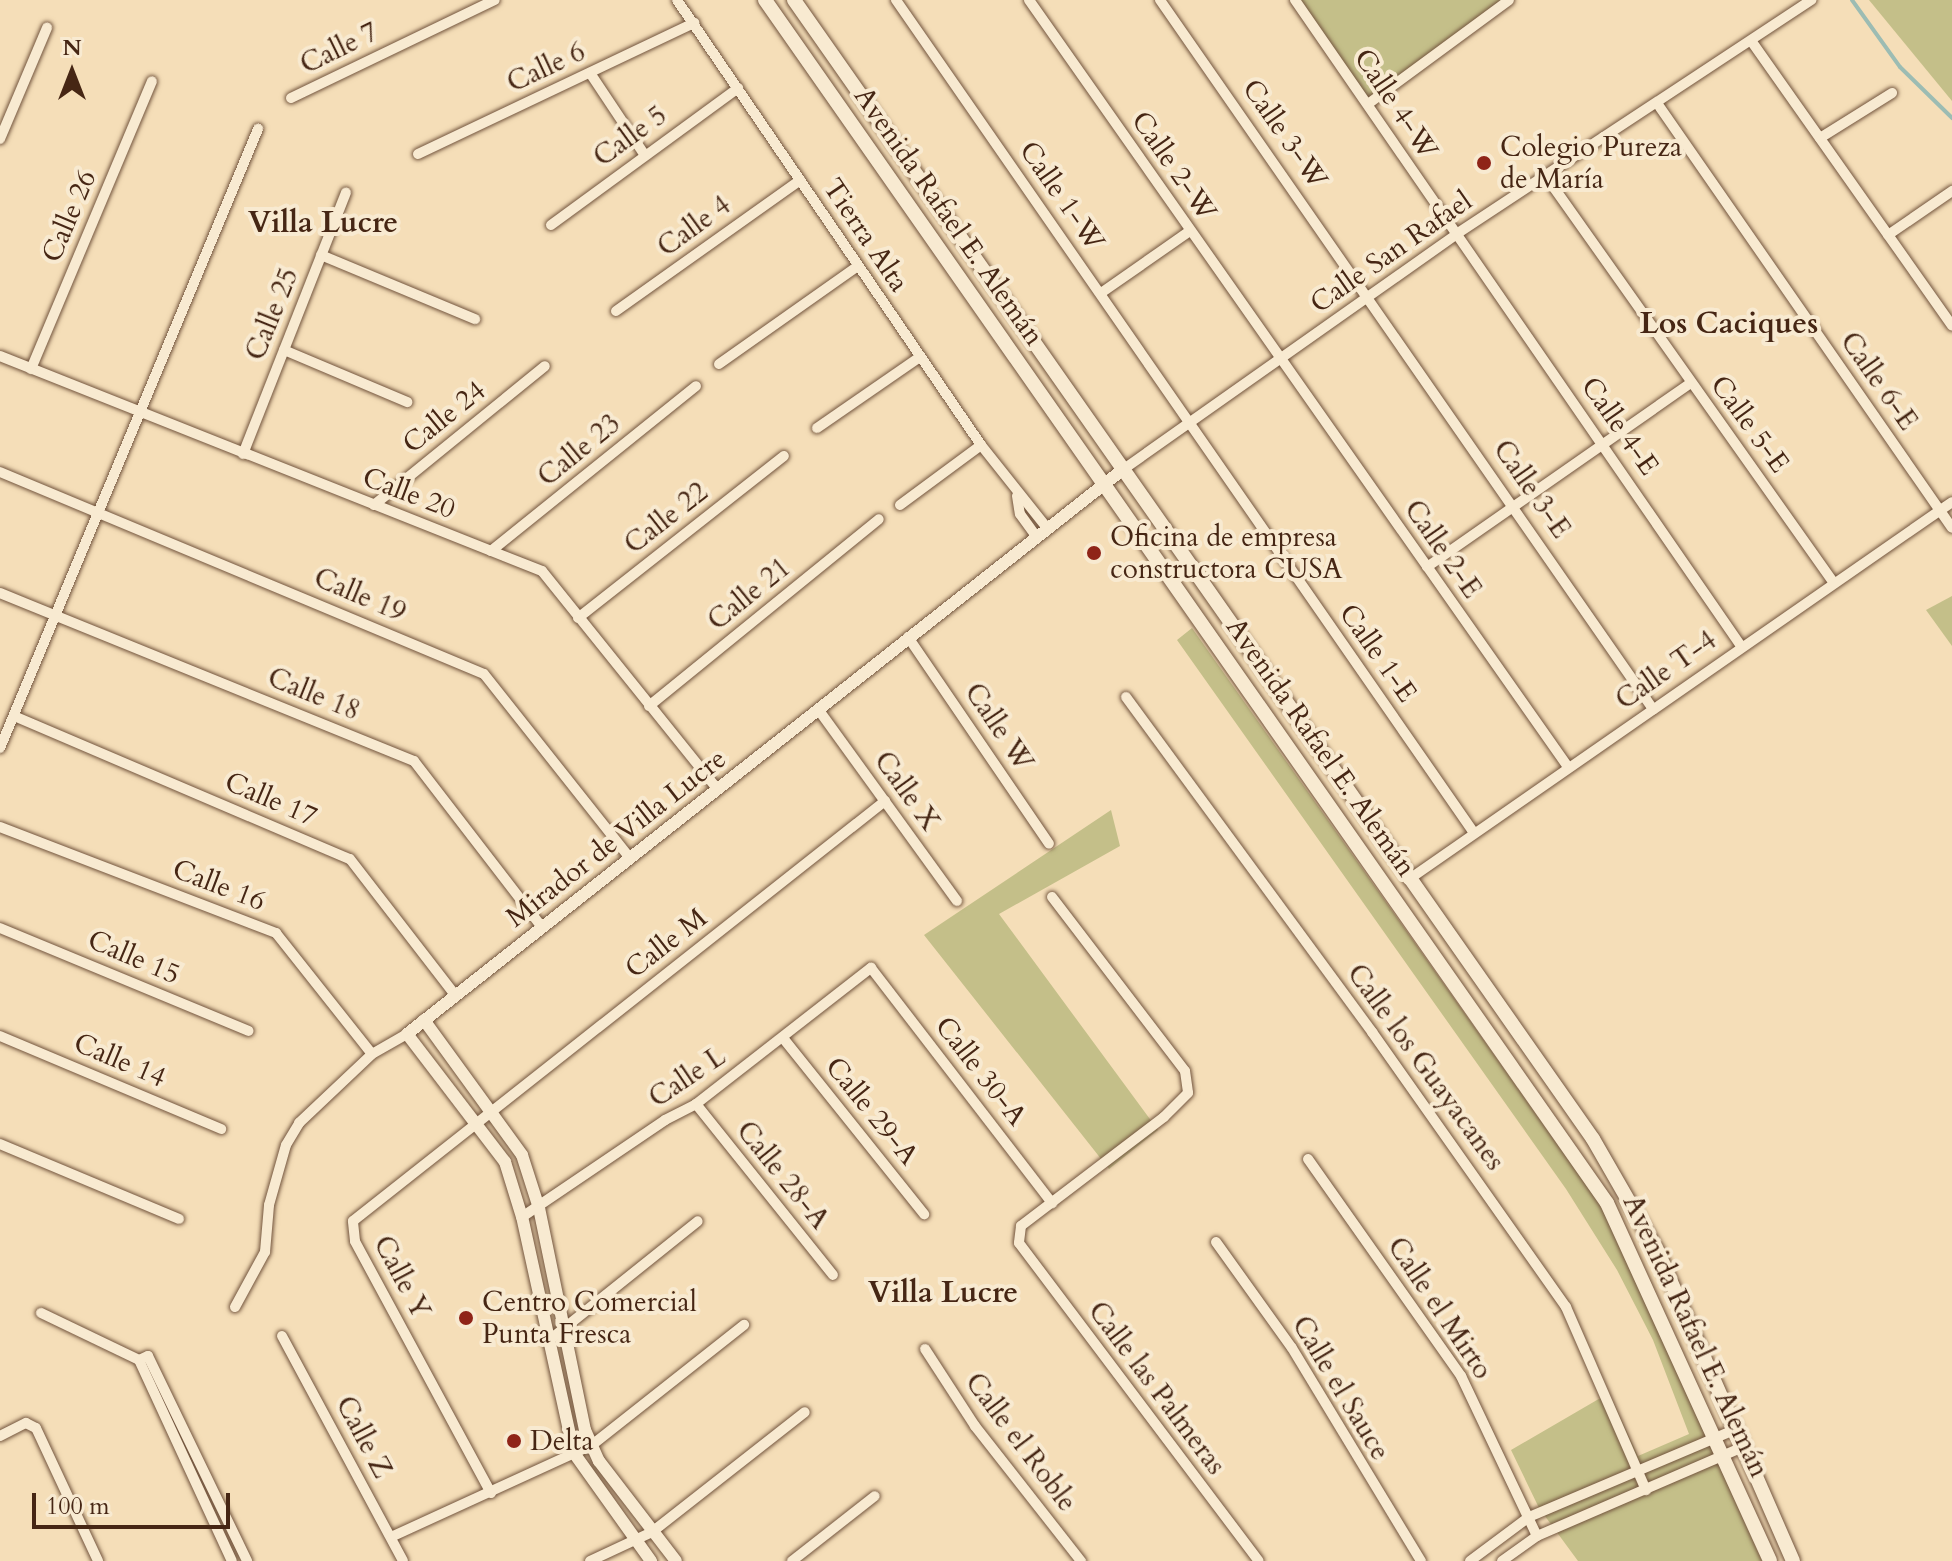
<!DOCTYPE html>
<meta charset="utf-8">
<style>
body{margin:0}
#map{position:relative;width:1952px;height:1561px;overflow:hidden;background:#f5deb8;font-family:Cardo,serif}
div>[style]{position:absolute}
.green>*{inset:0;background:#c4bf89}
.stream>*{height:4px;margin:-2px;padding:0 2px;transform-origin:2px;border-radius:2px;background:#9cbcb3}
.roads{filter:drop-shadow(0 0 2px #72543d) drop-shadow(0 0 2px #72543d)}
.minor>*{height:10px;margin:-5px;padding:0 5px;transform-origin:5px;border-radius:5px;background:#f8ead1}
.tertiary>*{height:12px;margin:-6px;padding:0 6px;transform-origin:6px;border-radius:6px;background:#f8ead1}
.secondary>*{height:14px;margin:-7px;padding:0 7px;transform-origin:7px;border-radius:7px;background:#f8ead1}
.dots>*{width:22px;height:22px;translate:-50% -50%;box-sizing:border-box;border:4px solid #f8ead1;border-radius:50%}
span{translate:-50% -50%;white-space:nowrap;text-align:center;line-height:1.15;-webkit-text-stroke:8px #f8ead1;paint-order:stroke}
.street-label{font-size:28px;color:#462614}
.poi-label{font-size:28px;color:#462614}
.left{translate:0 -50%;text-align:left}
.neighbourhood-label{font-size:30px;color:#462614;font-weight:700}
.north{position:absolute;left:32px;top:32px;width:80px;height:80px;-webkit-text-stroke:6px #f8ead1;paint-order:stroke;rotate:0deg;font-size:22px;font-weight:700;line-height:32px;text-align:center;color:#462614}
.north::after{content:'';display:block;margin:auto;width:28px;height:36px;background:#462614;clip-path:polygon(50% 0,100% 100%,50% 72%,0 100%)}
.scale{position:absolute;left:32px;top:1493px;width:198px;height:36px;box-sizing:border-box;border:4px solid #462614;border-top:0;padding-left:10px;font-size:24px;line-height:28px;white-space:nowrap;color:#462614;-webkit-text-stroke:6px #f8ead1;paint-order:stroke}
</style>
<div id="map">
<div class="green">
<div style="clip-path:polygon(1295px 0,1509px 0,1368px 104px)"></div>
<div style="clip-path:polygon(1869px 0,1952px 0,1952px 101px)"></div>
<div style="clip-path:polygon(1952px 596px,1952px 646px,1926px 610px)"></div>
<div style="clip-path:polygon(1192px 628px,1606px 1213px,1762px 1561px,1578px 1561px,1539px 1508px,1511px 1450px,1609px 1393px,1638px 1456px,1689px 1434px,1653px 1340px,1617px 1270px,1566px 1189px,1177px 640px)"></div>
<div style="clip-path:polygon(1111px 810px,1120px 846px,999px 914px,1158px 1130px,1109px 1169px,924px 935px)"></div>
</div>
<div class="stream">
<div style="left:1852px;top:0;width:82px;rotate:54.4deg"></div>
<div style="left:1900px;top:67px;width:73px;rotate:44.4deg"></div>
</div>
<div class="roads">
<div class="minor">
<div style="left:677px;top:0;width:539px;rotate:55.66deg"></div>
<div style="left:981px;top:445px;width:106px;rotate:51.5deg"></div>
<div style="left:896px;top:0;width:1014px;rotate:55.24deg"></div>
<div style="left:1029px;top:0;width:937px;rotate:54.9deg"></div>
<div style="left:1160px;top:0;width:864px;rotate:55.19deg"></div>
<div style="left:1295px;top:0;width:785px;rotate:55.38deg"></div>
<div style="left:1752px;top:42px;width:347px;rotate:54.8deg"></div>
<div style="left:590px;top:73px;width:97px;rotate:56.3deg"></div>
<div style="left:291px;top:98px;width:226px;rotate:-25.7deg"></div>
<div style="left:1657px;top:103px;width:517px;rotate:55.23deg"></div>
<div style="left:1368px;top:104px;width:175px;rotate:-36.4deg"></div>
<div style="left:1820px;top:138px;width:85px;rotate:-32deg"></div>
<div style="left:0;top:139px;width:121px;rotate:-67.1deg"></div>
<div style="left:418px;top:154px;width:306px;rotate:-25.4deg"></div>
<div style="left:1545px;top:175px;width:500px;rotate:54.7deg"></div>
<div style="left:551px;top:225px;width:232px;rotate:-36.2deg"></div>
<div style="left:1888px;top:235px;width:78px;rotate:-34.5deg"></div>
<div style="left:321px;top:255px;width:167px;rotate:22.6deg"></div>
<div style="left:1101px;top:293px;width:108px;rotate:-34.9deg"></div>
<div style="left:616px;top:311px;width:226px;rotate:-35.4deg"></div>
<div style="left:284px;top:350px;width:134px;rotate:22.9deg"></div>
<div style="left:0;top:356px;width:583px;rotate:21.64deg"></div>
<div style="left:542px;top:571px;width:280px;rotate:51.2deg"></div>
<div style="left:719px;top:364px;width:170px;rotate:-35.2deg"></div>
<div style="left:31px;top:369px;width:312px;rotate:-67.2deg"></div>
<div style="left:817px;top:428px;width:125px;rotate:-34.6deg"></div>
<div style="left:243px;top:454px;width:281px;rotate:-68.5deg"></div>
<div style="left:1121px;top:471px;width:409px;rotate:-35.2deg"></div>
<div style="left:1455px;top:235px;width:427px;rotate:-33.4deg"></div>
<div style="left:0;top:472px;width:524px;rotate:22.65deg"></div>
<div style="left:484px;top:674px;width:235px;rotate:51.6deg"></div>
<div style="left:1017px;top:496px;width:18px;rotate:81deg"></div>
<div style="left:1020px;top:514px;width:27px;rotate:54deg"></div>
<div style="left:374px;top:505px;width:220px;rotate:-39.1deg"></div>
<div style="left:900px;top:505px;width:101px;rotate:-36.5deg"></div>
<div style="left:491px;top:551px;width:263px;rotate:-38.8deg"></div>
<div style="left:1427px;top:567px;width:322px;rotate:-34.9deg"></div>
<div style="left:0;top:593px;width:447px;rotate:22.1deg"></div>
<div style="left:414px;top:761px;width:210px;rotate:52.4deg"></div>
<div style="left:578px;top:618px;width:262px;rotate:-38.2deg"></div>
<div style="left:908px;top:637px;width:250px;rotate:55.7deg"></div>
<div style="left:1126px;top:697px;width:416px;rotate:53.7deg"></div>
<div style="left:1372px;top:1032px;width:337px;rotate:54.8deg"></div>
<div style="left:1566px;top:1307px;width:200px;rotate:66.4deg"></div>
<div style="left:649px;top:706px;width:296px;rotate:-39.1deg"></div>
<div style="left:818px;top:709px;width:237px;rotate:54.1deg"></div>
<div style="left:14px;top:716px;width:365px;rotate:23.1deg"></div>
<div style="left:350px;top:859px;width:173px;rotate:52.3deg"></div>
<div style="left:0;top:748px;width:671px;rotate:-67.37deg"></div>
<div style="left:0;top:827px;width:296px;rotate:21deg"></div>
<div style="left:276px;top:933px;width:154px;rotate:51.6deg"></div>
<div style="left:1408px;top:880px;width:662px;rotate:-34.79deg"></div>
<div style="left:1052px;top:897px;width:219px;rotate:52.6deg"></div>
<div style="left:1185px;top:1071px;width:22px;rotate:82deg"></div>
<div style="left:1188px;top:1093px;width:34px;rotate:135deg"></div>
<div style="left:1164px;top:1117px;width:180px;rotate:142.7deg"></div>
<div style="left:1021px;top:1226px;width:17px;rotate:97deg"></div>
<div style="left:1019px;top:1243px;width:398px;rotate:53deg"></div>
<div style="left:0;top:928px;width:269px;rotate:22.5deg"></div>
<div style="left:0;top:1036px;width:240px;rotate:22.8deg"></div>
<div style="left:783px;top:1038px;width:226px;rotate:51.3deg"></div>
<div style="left:696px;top:1104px;width:219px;rotate:51.3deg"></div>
<div style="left:0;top:1144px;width:194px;rotate:22.7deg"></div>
<div style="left:1308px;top:1159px;width:266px;rotate:54.8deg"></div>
<div style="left:1461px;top:1376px;width:177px;rotate:64.6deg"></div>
<div style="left:522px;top:1217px;width:173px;rotate:-34.1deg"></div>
<div style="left:665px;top:1120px;width:35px;rotate:-27deg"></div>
<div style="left:696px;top:1104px;width:222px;rotate:-37.9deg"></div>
<div style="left:871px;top:968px;width:297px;rotate:52.4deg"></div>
<div style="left:1216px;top:1242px;width:130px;rotate:54.4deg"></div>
<div style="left:1292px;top:1348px;width:249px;rotate:58.8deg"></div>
<div style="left:235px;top:1307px;width:63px;rotate:-61.4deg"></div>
<div style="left:265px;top:1252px;width:47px;rotate:-85.1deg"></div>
<div style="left:269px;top:1205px;width:62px;rotate:-74.2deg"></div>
<div style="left:286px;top:1145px;width:26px;rotate:-59deg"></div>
<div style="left:299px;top:1123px;width:100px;rotate:-43.4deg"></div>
<div style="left:372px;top:1054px;width:40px;rotate:-29.7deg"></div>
<div style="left:41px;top:1313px;width:109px;rotate:25.6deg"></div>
<div style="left:139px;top:1360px;width:221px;rotate:65.2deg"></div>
<div style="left:282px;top:1336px;width:255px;rotate:61.7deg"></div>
<div style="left:547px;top:1342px;width:193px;rotate:-38.7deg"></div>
<div style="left:925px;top:1349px;width:92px;rotate:57deg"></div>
<div style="left:975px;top:1426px;width:172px;rotate:51.9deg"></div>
<div style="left:139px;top:1360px;width:10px;rotate:-24deg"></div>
<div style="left:148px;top:1356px;width:228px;rotate:64.2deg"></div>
<div style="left:0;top:1436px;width:29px;rotate:-27deg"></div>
<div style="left:26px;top:1423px;width:11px;rotate:27deg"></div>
<div style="left:36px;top:1428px;width:147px;rotate:65deg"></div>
<div style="left:491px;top:1493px;width:286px;rotate:-118.4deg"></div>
<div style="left:355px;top:1241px;width:20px;rotate:-96deg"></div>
<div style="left:353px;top:1221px;width:678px;rotate:-38.29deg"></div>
<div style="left:391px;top:1537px;width:221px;rotate:-24.6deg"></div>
<div style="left:592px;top:1445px;width:194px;rotate:-38.3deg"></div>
<div style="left:590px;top:1561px;width:68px;rotate:-25.1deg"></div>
<div style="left:652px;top:1532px;width:194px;rotate:-38.1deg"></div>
<div style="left:792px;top:1561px;width:105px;rotate:-38.1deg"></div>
<div style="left:1470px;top:1561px;width:74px;rotate:-36.7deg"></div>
<div style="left:1529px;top:1517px;width:225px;rotate:-23deg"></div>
<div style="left:1502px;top:1561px;width:43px;rotate:-35.5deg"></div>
<div style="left:1537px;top:1536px;width:224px;rotate:-23.4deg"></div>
</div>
<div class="tertiary">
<div style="left:424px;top:1020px;width:167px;rotate:54deg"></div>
<div style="left:522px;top:1155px;width:56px;rotate:72.2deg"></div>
<div style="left:539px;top:1208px;width:227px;rotate:78.3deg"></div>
<div style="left:585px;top:1430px;width:34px;rotate:66deg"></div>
<div style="left:599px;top:1461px;width:126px;rotate:52.4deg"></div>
<div style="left:651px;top:1561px;width:133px;rotate:-125.5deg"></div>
<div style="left:574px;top:1453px;width:242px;rotate:-102.4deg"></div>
<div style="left:522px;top:1217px;width:58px;rotate:-107.2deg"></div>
<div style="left:505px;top:1162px;width:161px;rotate:-127.4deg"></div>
<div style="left:407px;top:1034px;width:909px;rotate:-38.26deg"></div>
</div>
<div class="secondary">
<div style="left:765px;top:0;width:1468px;rotate:55.01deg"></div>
<div style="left:1607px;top:1203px;width:393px;rotate:65.5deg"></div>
<div style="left:794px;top:0;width:1391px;rotate:54.95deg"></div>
<div style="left:1593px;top:1139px;width:130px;rotate:60.1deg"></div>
<div style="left:1658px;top:1252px;width:337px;rotate:66.4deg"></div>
</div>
</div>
<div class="dots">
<div style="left:1484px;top:163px;background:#8f2418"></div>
<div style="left:1094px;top:553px;background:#8f2418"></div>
<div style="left:466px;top:1318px;background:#8f2418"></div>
<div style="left:514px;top:1441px;background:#8f2418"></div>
</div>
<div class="street-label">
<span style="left:339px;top:48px;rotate:-26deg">Calle 7</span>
<span style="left:546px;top:67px;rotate:-25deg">Calle 6</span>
<span style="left:1396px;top:104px;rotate:56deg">Calle 4-W</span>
<span style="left:1285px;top:134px;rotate:55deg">Calle 3-W</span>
<span style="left:630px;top:136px;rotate:-36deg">Calle 5</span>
<span style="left:1174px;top:166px;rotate:55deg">Calle 2-W</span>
<span style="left:1062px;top:196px;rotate:55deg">Calle 1-W</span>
<span style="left:69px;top:216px;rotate:-67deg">Calle 26</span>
<span style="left:949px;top:216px;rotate:55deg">Avenida Rafael E. Alemán</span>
<span style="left:694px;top:226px;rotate:-36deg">Calle 4</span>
<span style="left:866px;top:235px;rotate:56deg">Tierra Alta</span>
<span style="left:1391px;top:252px;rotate:-35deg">Calle San Rafael</span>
<span style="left:272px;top:314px;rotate:-68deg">Calle 25</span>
<span style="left:1879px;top:381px;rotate:55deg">Calle 6-E</span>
<span style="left:444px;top:417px;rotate:-39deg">Calle 24</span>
<span style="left:1750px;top:424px;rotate:54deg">Calle 5-E</span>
<span style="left:1620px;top:426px;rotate:55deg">Calle 4-E</span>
<span style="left:579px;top:450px;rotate:-39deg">Calle 23</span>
<span style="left:1532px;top:489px;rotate:55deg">Calle 3-E</span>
<span style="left:409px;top:493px;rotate:21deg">Calle 20</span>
<span style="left:666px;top:518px;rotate:-38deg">Calle 22</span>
<span style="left:1443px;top:549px;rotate:55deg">Calle 2-E</span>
<span style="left:749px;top:594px;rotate:-39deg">Calle 21</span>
<span style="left:360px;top:595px;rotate:23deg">Calle 19</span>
<span style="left:1378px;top:653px;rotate:55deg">Calle 1-E</span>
<span style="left:1666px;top:670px;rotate:-35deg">Calle T-4</span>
<span style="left:314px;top:694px;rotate:22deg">Calle 18</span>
<span style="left:999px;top:727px;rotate:56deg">Calle W</span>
<span style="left:1321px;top:747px;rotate:55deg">Avenida Rafael E. Alemán</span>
<span style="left:907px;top:791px;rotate:54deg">Calle X</span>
<span style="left:271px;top:799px;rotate:23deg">Calle 17</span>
<span style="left:616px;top:838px;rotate:-38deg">Mirador de Villa Lucre</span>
<span style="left:219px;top:885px;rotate:21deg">Calle 16</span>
<span style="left:666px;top:943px;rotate:-38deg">Calle M</span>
<span style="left:134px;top:957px;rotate:23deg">Calle 15</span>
<span style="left:120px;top:1060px;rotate:23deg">Calle 14</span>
<span style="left:1426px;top:1067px;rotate:54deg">Calle los Guayacanes</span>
<span style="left:981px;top:1071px;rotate:52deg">Calle 30-A</span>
<span style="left:687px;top:1077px;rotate:-34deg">Calle L</span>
<span style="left:872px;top:1111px;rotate:51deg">Calle 29-A</span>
<span style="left:783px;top:1175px;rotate:51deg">Calle 28-A</span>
<span style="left:402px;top:1277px;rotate:62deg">Calle Y</span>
<span style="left:1440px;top:1308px;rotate:56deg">Calle el Mirto</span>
<span style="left:1696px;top:1336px;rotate:65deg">Avenida Rafael E. Alemán</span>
<span style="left:1157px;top:1388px;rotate:53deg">Calle las Palmeras</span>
<span style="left:1341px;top:1388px;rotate:59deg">Calle el Sauce</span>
<span style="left:364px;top:1437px;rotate:62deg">Calle Z</span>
<span style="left:1021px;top:1442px;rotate:53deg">Calle el Roble</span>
</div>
<div class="poi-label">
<span class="left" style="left:1500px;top:163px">Colegio Pureza<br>de María</span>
<span class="left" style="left:1110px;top:553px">Oficina de empresa<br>constructora CUSA</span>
<span class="left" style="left:482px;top:1318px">Centro Comercial<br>Punta Fresca</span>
<span class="left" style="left:530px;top:1441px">Delta</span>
</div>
<div class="neighbourhood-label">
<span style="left:323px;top:223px">Villa Lucre</span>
<span style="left:1729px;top:324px">Los Caciques</span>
<span style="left:943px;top:1293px">Villa Lucre</span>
</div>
<div class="north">N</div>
<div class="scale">100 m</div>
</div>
